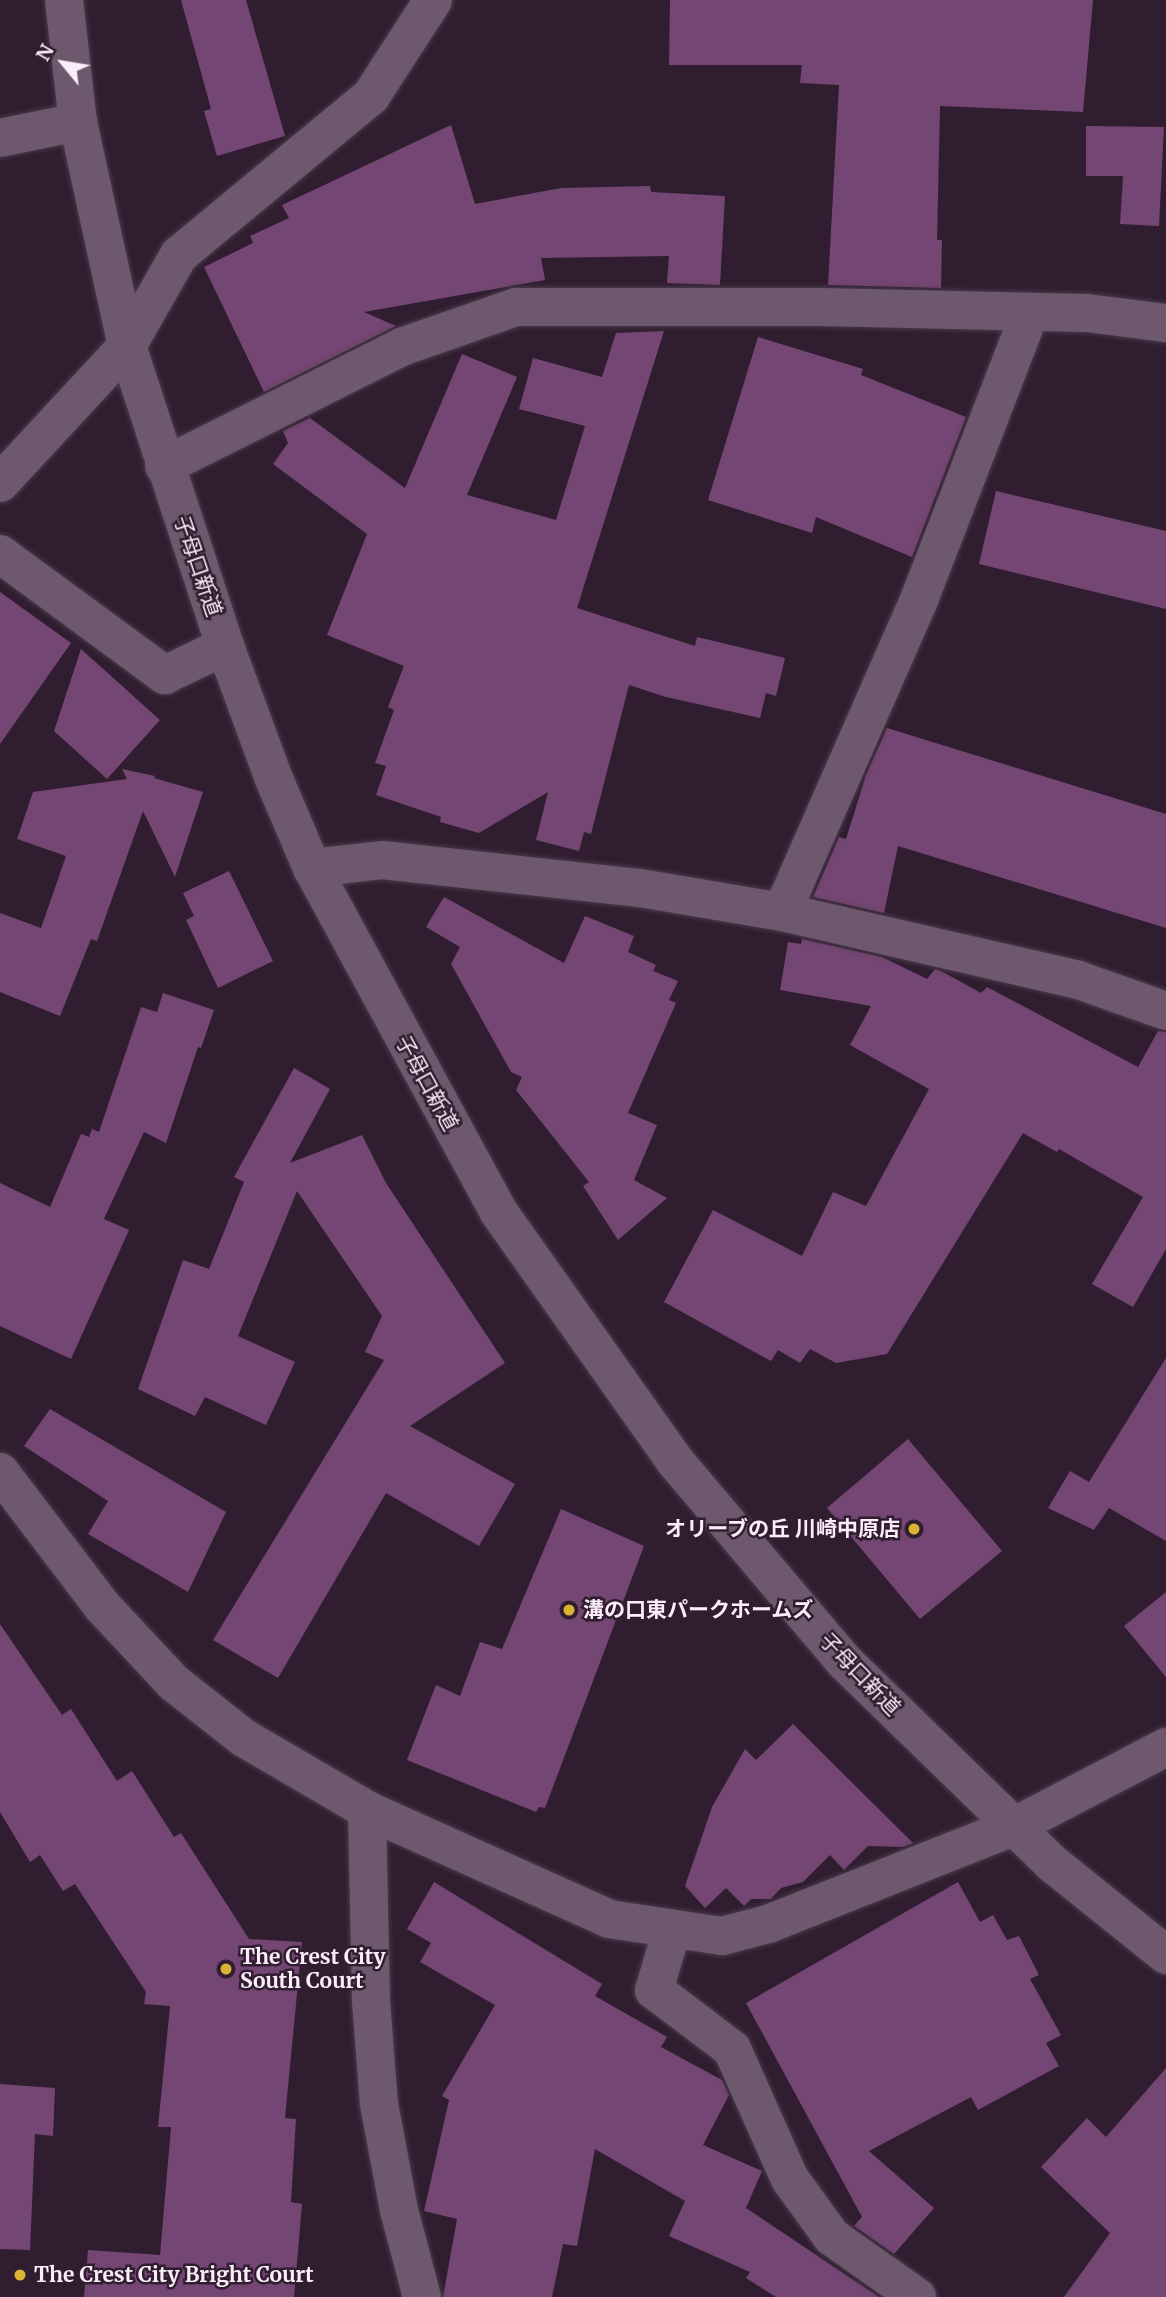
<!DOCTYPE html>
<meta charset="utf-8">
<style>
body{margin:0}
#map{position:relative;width:1166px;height:2297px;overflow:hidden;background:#301e30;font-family:Merriweather,"Noto Sans JP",serif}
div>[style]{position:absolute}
.building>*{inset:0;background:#744673}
.roads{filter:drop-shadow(0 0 2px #4a3a4a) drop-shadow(0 0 2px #4a3a4a)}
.minor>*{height:38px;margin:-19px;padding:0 19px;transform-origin:19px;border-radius:19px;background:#6e586d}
.dots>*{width:19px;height:19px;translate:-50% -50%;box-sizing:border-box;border:4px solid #301e30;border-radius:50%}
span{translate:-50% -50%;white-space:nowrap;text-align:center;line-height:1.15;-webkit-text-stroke:5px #301e30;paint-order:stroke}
.street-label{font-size:21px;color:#faedf9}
.poi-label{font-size:21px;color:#faedf9;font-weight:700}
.right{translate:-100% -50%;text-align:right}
.left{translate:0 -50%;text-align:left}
.north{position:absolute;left:28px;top:28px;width:70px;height:70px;-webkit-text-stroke:5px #301e30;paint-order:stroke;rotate:300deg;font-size:19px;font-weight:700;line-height:28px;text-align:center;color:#faedf9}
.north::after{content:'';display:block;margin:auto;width:24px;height:32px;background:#faedf9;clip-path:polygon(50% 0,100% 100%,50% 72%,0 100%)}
</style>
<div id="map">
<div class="building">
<div style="clip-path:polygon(181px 0,246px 0,285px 136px,217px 156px,204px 111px,211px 109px)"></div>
<div style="clip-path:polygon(670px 0,1093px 0,1083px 112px,940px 106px,937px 240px,942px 240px,941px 288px,828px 285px,839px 85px,800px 83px,802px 65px,669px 65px)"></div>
<div style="clip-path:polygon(451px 125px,475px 204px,561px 188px,650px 186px,651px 192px,725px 196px,720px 285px,667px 283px,669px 256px,541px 258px,545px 280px,364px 312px,396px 326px,264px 392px,204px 267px,253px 243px,250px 236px,289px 218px,282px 205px)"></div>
<div style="clip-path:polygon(1086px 126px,1164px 127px,1159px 226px,1120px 224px,1123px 176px,1086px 176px)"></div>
<div style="clip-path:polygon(664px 331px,577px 608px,695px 646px,697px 637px,785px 658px,776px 696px,766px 693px,760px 718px,666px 697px,629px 685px,591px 834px,584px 832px,579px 851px,536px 840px,548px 792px,479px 833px,440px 822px,441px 817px,376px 795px,386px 766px,375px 763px,394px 710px,388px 707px,404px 666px,327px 635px,367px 534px,273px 464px,288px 443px,283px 431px,310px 418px,405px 488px,462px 354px,517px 377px,467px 495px,556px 520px,585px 426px,519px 409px,533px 358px,602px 377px,616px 333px)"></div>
<div style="clip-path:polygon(758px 337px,863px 369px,861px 375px,966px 417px,912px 557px,816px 517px,812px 533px,708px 500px)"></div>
<div style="clip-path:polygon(996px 491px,1166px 531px,1166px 609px,979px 564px)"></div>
<div style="clip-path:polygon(0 592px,71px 643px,0 744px)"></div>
<div style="clip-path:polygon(81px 649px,160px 720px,107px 779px,54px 731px)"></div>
<div style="clip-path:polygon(887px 728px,1166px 814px,1166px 928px,898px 846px,884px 913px,813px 897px,839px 837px,846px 839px,866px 775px)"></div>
<div style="clip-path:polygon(122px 769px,155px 776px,154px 778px,203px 792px,175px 877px,143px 811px,97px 941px,91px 939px,60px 1016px,0 992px,0 913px,41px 928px,66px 856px,17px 839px,33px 792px,127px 779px)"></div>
<div style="clip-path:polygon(229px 871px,273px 961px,218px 988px,186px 920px,194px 916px,183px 893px)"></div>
<div style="clip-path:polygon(444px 897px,564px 963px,585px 916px,634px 936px,628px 952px,656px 965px,653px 971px,678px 981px,669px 1000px,676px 1003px,628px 1113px,657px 1125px,634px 1180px,667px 1198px,618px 1240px,583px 1186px,589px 1182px,516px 1090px,522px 1077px,511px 1072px,451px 964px,460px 947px,426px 927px)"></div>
<div style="clip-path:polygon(802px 939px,882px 957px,927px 979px,935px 969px,941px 971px,981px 993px,987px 987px,1138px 1067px,1158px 1031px,1166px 1032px,1166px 1249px,1133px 1307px,1092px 1284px,1143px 1197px,1059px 1149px,1057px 1152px,1023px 1133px,887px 1354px,836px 1363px,810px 1349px,800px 1363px,778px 1350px,771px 1361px,664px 1302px,713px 1210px,802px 1256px,833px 1192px,866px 1206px,929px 1089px,850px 1045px,871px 1006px,780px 990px,788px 942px,801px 944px)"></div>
<div style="clip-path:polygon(163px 993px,214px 1010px,201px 1048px,198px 1047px,166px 1143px,144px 1132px,104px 1219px,129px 1230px,71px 1359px,0 1326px,0 1183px,50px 1207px,81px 1134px,89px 1137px,92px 1129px,99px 1132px,141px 1007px,157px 1012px)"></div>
<div style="clip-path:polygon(294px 1068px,330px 1089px,290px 1163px,362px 1135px,386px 1183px,505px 1363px,410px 1426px,515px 1484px,479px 1546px,386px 1493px,278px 1678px,213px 1640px,384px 1360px,365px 1352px,382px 1316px,297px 1191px,238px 1336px,295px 1362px,266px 1425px,205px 1397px,195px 1416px,138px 1389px,183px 1260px,209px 1269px,244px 1182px,234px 1177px)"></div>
<div style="clip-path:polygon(1166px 1358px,1166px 1541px,1109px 1508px,1094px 1530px,1048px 1508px,1070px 1471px,1089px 1482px)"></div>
<div style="clip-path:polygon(50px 1409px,226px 1512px,188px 1592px,88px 1534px,108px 1501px,24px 1446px)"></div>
<div style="clip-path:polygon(908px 1439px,1002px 1551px,920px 1619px,827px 1508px)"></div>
<div style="clip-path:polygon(561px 1509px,644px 1546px,545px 1808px,539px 1807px,536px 1812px,407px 1760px,436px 1685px,460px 1696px,480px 1642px,502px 1649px)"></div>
<div style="clip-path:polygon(1166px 1592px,1166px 1677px,1124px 1626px)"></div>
<div style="clip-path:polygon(0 1624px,62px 1715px,71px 1709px,117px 1781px,132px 1771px,174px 1837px,181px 1833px,249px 1939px,302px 1942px,285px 2118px,296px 2119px,291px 2202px,302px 2204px,294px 2297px,84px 2297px,88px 2250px,160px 2255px,171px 2127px,158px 2127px,170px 2006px,144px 2004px,146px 1992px,75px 1884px,63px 1891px,40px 1855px,30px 1862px,0 1812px)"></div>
<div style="clip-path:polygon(793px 1724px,913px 1843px,903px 1847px,868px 1846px,844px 1870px,830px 1855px,803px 1882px,781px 1888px,771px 1899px,751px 1899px,744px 1906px,726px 1888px,705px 1908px,685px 1886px,712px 1807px,745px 1749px,756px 1760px)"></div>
<div style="clip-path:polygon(434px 1882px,602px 1984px,595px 1996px,667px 2037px,661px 2047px,722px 2080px,729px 2095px,703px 2145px,762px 2171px,746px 2208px,879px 2297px,776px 2297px,746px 2278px,750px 2272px,669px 2236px,685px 2201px,595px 2149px,577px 2246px,563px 2244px,552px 2297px,443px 2297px,457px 2219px,424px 2211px,449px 2100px,442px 2096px,495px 2005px,420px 1962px,431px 1943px,407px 1929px)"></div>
<div style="clip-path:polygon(958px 1882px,980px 1922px,993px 1915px,1007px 1940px,1019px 1936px,1039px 1975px,1030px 1979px,1061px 2035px,1046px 2043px,1059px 2066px,978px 2110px,971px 2097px,869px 2151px,934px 2208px,894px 2254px,854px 2226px,862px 2217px,746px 2003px)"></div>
<div style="clip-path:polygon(1166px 2068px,1166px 2297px,1064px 2297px,1110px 2233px,1041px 2167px,1087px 2118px,1106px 2137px)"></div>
<div style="clip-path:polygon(0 2084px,55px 2088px,53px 2136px,35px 2134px,30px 2250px,0 2249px)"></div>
</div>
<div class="roads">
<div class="minor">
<div style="left:64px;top:0;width:123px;rotate:83.5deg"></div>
<div style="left:78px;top:122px;width:229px;rotate:77.7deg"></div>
<div style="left:127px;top:346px;width:316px;rotate:71.9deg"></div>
<div style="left:225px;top:646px;width:142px;rotate:69.8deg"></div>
<div style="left:274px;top:779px;width:97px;rotate:66.9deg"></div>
<div style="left:312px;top:868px;width:390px;rotate:61.5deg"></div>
<div style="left:498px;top:1211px;width:306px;rotate:54.7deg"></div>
<div style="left:675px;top:1461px;width:263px;rotate:49.8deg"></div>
<div style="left:845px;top:1662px;width:290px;rotate:44.2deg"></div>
<div style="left:1053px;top:1864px;width:145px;rotate:38.8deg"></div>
<div style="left:0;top:138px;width:80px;rotate:-11.6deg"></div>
<div style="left:164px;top:466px;width:268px;rotate:-26.6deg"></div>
<div style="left:404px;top:346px;width:119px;rotate:-19.2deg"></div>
<div style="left:516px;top:307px;width:305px"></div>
<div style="left:821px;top:307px;width:266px;rotate:1.3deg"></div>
<div style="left:1087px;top:313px;width:80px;rotate:7.2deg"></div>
<div style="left:0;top:483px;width:187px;rotate:-47.2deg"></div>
<div style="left:127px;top:346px;width:105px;rotate:-60.3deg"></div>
<div style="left:179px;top:255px;width:249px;rotate:-39.6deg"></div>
<div style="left:371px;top:96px;width:114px;rotate:-57.1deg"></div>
<div style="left:0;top:554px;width:205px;rotate:36.3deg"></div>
<div style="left:165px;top:675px;width:67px;rotate:-25.8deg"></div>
<div style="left:312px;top:868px;width:70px;rotate:-6.5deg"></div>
<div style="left:382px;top:860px;width:260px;rotate:6.2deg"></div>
<div style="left:640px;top:888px;width:144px;rotate:9.6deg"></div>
<div style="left:782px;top:912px;width:304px;rotate:12.9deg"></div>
<div style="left:1078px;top:980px;width:93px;rotate:19.4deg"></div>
<div style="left:782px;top:912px;width:341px;rotate:-66.3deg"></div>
<div style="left:919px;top:600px;width:309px;rotate:-68.9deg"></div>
<div style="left:0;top:1472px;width:168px;rotate:52.7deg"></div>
<div style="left:102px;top:1606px;width:105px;rotate:46.9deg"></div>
<div style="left:174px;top:1683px;width:89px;rotate:38.2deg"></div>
<div style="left:244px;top:1738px;width:143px;rotate:30.3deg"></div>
<div style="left:367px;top:1810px;width:265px;rotate:24.2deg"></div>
<div style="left:609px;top:1919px;width:114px;rotate:8.6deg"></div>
<div style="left:722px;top:1936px;width:48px;rotate:-14.6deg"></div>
<div style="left:768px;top:1924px;width:264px;rotate:-21.6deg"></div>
<div style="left:1013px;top:1827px;width:173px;rotate:-27.6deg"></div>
<div style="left:367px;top:1810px;width:191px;rotate:88.8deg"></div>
<div style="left:371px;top:2001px;width:103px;rotate:85.6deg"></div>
<div style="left:379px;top:2104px;width:108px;rotate:79.3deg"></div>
<div style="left:399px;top:2210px;width:90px;rotate:75.2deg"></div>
<div style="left:672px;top:1930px;width:63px;rotate:106.7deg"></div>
<div style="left:654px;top:1990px;width:98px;rotate:37.1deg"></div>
<div style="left:732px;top:2049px;width:142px;rotate:66deg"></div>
<div style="left:790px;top:2179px;width:72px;rotate:54.1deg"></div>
<div style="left:832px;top:2237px;width:104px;rotate:35.2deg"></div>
</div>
</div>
<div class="dots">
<div style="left:914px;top:1529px;background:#dab333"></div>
<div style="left:569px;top:1610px;background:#dab333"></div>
<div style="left:226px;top:1969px;background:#dab333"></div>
<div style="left:20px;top:2275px;background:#dab333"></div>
</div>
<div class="street-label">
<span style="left:198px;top:566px;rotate:71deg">子母口新道</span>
<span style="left:427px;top:1083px;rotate:61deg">子母口新道</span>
<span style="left:860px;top:1674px;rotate:46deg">子母口新道</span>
</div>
<div class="poi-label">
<span class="right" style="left:900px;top:1529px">オリーブの丘 川崎中原店</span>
<span class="left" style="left:583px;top:1610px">溝の口東パークホームズ</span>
<span class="left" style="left:240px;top:1969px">The Crest City<br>South Court</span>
<span class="left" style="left:34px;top:2275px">The Crest City Bright Court</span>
</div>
<div class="north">N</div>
</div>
